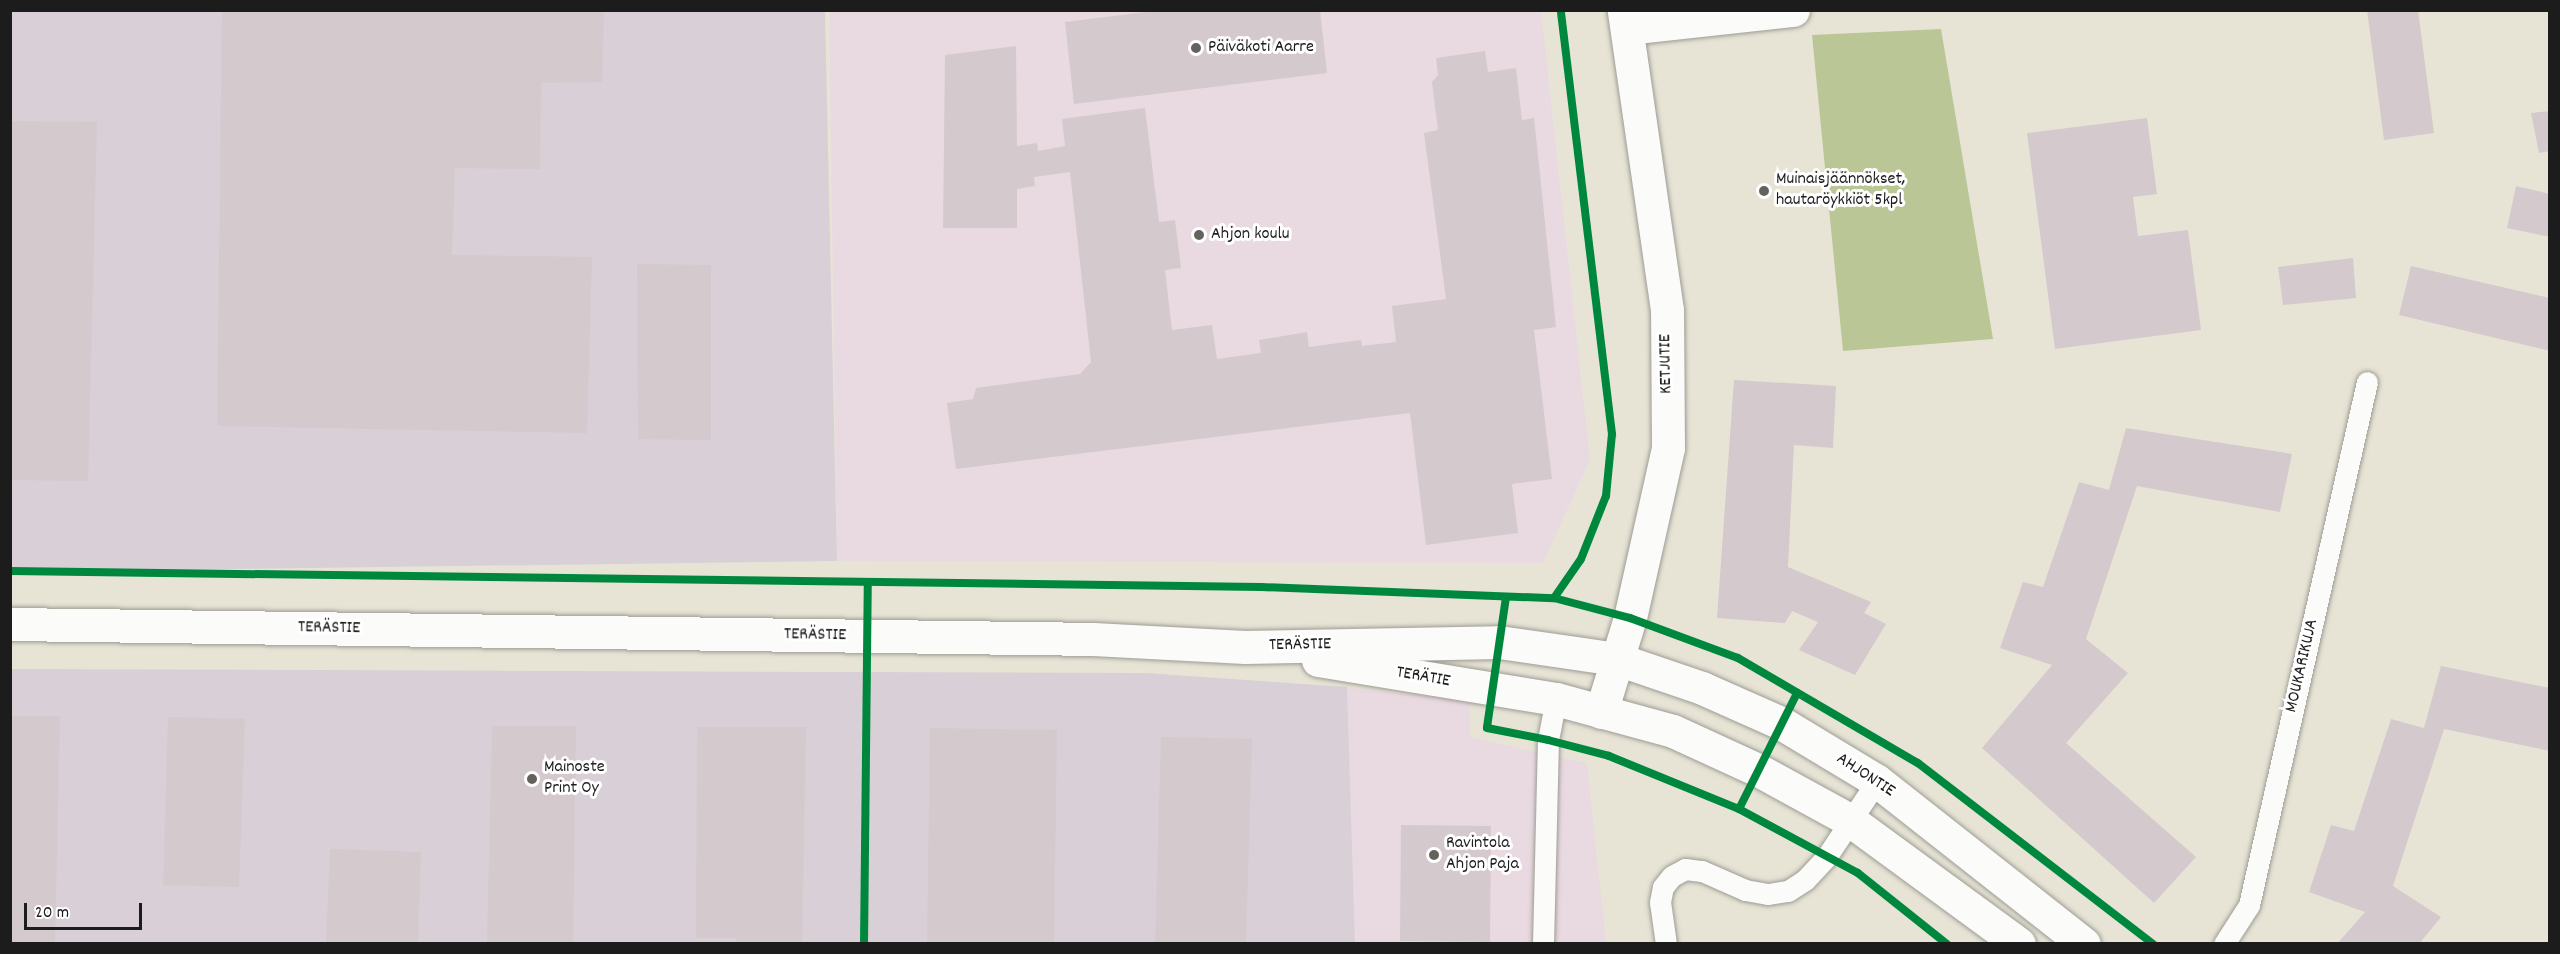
<!DOCTYPE html>
<meta charset="utf-8">
<style>
body{margin:0}
#map{position:relative;width:2560px;height:954px;overflow:hidden;background:#e7e4d6;font-family:Dekko,sans-serif}
div>[style]{position:absolute}
.built>*{inset:0;background:#e9dae2}
.industrial>*{inset:0;background:#d8d0d6}
.forest>*{inset:0;background:#bac695}
.building>*{inset:0;background:#d4c9cc}
.roads{filter:drop-shadow(0 0 2px #9e9c94) drop-shadow(0 0 2px #9e9c94)}
.lane>*{height:21px;margin:-10.5px;padding:0 10.5px;transform-origin:10.5px;border-radius:10.5px;background:#fbfbf9}
.street>*{height:33px;margin:-16.5px;padding:0 16.5px;transform-origin:16.5px;border-radius:16.5px;background:#fbfbf9}
.secondary>*{height:33px;margin:-16.5px;padding:0 16.5px;transform-origin:16.5px;border-radius:16.5px;background:#fbfbf9}
.cycleway>*{height:8px;margin:-4px;padding:0 4px;transform-origin:4px;border-radius:4px;background:#00873e}
.dots>*{width:16px;height:16px;translate:-50% -50%;box-sizing:border-box;border:3px solid #fff;border-radius:50%}
span{translate:-50% -50%;white-space:nowrap;text-align:center;line-height:1.15;-webkit-text-stroke:6px #fff;paint-order:stroke}
.poi-label{font-size:18px;color:#1c1c1c}
.left{translate:0 -50%;text-align:left}
.street-label{font-size:18px;color:#1c1c1c}
.frame{position:absolute;inset:0;border:12px solid #1c1c1c;pointer-events:none}
.scale{position:absolute;left:24px;top:903px;width:118px;height:27px;box-sizing:border-box;border:3px solid #1c1c1c;border-top:0;padding-left:8px;font-size:18px;line-height:21px;white-space:nowrap;color:#1c1c1c;-webkit-text-stroke:4px #fff;paint-order:stroke}
</style>
<div id="map">
<div class="built">
<div style="clip-path:polygon(829px 11px,1541px 11px,1590px 460px,1543px 563px,837px 561px)"></div>
<div style="clip-path:polygon(1347px 688px,1470px 700px,1470px 737px,1587px 763px,1606px 943px,1355px 943px)"></div>
</div>
<div class="industrial">
<div style="clip-path:polygon(10px 11px,825px 11px,837px 561px,11px 572px)"></div>
<div style="clip-path:polygon(11px 669px,1146px 673px,1347px 687px,1355px 943px,11px 944px)"></div>
</div>
<div class="forest">
<div style="clip-path:polygon(1941px 29px,1993px 339px,1843px 351px,1812px 35px)"></div>
</div>
<div class="building">
<div style="clip-path:polygon(222px 10px,604px 10px,602px 82px,541px 83px,540px 169px,455px 168px,452px 255px,592px 257px,587px 433px,217px 426px)"></div>
<div style="clip-path:polygon(1162px 10px,1320px 10px,1327px 73px,1074px 104px,1065px 22px)"></div>
<div style="clip-path:polygon(2367px 10px,2418px 10px,2434px 133px,2384px 140px)"></div>
<div style="clip-path:polygon(1016px 46px,1017px 146px,1037px 143px,1038px 151px,1065px 146px,1062px 119px,1145px 108px,1159px 222px,1175px 220px,1181px 268px,1165px 270px,1172px 330px,1212px 325px,1217px 359px,1261px 353px,1259px 340px,1307px 332px,1309px 347px,1361px 340px,1362px 346px,1396px 342px,1392px 306px,1446px 299px,1424px 133px,1438px 130px,1432px 82px,1438px 75px,1436px 58px,1485px 51px,1488px 72px,1516px 68px,1522px 120px,1534px 118px,1556px 327px,1534px 330px,1552px 479px,1512px 484px,1518px 533px,1426px 545px,1410px 413px,956px 469px,947px 403px,973px 399px,976px 388px,1080px 374px,1091px 362px,1070px 172px,1034px 177px,1035px 186px,1017px 189px,1017px 228px,943px 228px,945px 55px)"></div>
<div style="clip-path:polygon(2550px 111px,2550px 151px,2539px 153px,2531px 113px)"></div>
<div style="clip-path:polygon(2147px 118px,2157px 194px,2133px 197px,2138px 236px,2188px 230px,2201px 330px,2055px 349px,2027px 133px)"></div>
<div style="clip-path:polygon(10px 121px,97px 122px,88px 481px,10px 480px)"></div>
<div style="clip-path:polygon(2516px 186px,2550px 194px,2550px 237px,2507px 228px)"></div>
<div style="clip-path:polygon(2353px 258px,2356px 298px,2283px 305px,2278px 267px)"></div>
<div style="clip-path:polygon(637px 264px,711px 265px,711px 440px,638px 439px)"></div>
<div style="clip-path:polygon(2411px 266px,2550px 298px,2550px 351px,2399px 315px)"></div>
<div style="clip-path:polygon(1734px 380px,1836px 386px,1833px 448px,1794px 445px,1788px 567px,1871px 602px,1864px 613px,1886px 624px,1855px 675px,1799px 650px,1818px 622px,1792px 611px,1785px 623px,1717px 618px)"></div>
<div style="clip-path:polygon(2126px 428px,2292px 454px,2280px 512px,2137px 486px,2086px 639px,2128px 673px,2066px 743px,2196px 857px,2154px 903px,1982px 748px,2052px 665px,2000px 648px,2023px 582px,2043px 587px,2079px 482px,2109px 490px)"></div>
<div style="clip-path:polygon(2441px 666px,2550px 688px,2550px 751px,2444px 729px,2393px 886px,2441px 917px,2419px 944px,2337px 944px,2365px 912px,2309px 892px,2331px 825px,2354px 831px,2391px 719px,2424px 728px)"></div>
<div style="clip-path:polygon(10px 716px,60px 716px,55px 944px,12px 944px)"></div>
<div style="clip-path:polygon(168px 717px,245px 719px,239px 887px,163px 885px)"></div>
<div style="clip-path:polygon(492px 726px,576px 726px,573px 944px,487px 944px)"></div>
<div style="clip-path:polygon(697px 727px,806px 727px,802px 944px,736px 944px,736px 938px,696px 938px)"></div>
<div style="clip-path:polygon(930px 728px,1057px 730px,1054px 944px,927px 944px)"></div>
<div style="clip-path:polygon(1161px 737px,1252px 739px,1246px 944px,1155px 944px)"></div>
<div style="clip-path:polygon(1401px 825px,1491px 826px,1490px 942px,1400px 941px)"></div>
<div style="clip-path:polygon(330px 849px,421px 852px,418px 944px,326px 944px)"></div>
</div>
<div class="roads">
<div class="lane">
<div style="left:1543px;top:944px;width:204px;rotate:-88.6deg"></div>
<div style="left:1548px;top:740px;width:42px;rotate:-79deg"></div>
<div style="left:1666px;top:944px;width:42px;rotate:-98.1deg"></div>
<div style="left:1660px;top:902px;width:15px;rotate:-79deg"></div>
<div style="left:1663px;top:887px;width:14px;rotate:-51deg"></div>
<div style="left:1672px;top:876px;width:15px;rotate:-28deg"></div>
<div style="left:1685px;top:869px;width:17px;rotate:7deg"></div>
<div style="left:1702px;top:871px;width:47px;rotate:23.8deg"></div>
<div style="left:1745px;top:890px;width:23px;rotate:10deg"></div>
<div style="left:1768px;top:894px;width:20px;rotate:-9deg"></div>
<div style="left:1788px;top:891px;width:20px;rotate:-33deg"></div>
<div style="left:1805px;top:880px;width:33px;rotate:-47deg"></div>
<div style="left:1827px;top:856px;width:90px;rotate:-56.3deg"></div>
<div style="left:2224px;top:944px;width:46px;rotate:-57.3deg"></div>
<div style="left:2249px;top:905px;width:536px;rotate:-77.29deg"></div>
</div>
<div class="street">
<div style="left:1627px;top:28px;width:167px;rotate:-6.2deg"></div>
<div style="left:1601px;top:712px;width:98px;rotate:-72.9deg"></div>
<div style="left:1630px;top:618px;width:174px;rotate:-77.4deg"></div>
<div style="left:1668px;top:448px;width:138px;rotate:-90.4deg"></div>
<div style="left:1667px;top:310px;width:303px;rotate:-98.2deg"></div>
</div>
<div class="secondary">
<div style="left:10px;top:624px;width:1083px;rotate:0.79deg"></div>
<div style="left:1093px;top:639px;width:152px;rotate:3deg"></div>
<div style="left:1245px;top:647px;width:254px;rotate:-1.1deg"></div>
<div style="left:1499px;top:642px;width:119px;rotate:8.2deg"></div>
<div style="left:1617px;top:659px;width:90px;rotate:18.8deg"></div>
<div style="left:1702px;top:688px;width:86px;rotate:23.9deg"></div>
<div style="left:1781px;top:723px;width:112px;rotate:31.1deg"></div>
<div style="left:1877px;top:781px;width:263px;rotate:38.2deg"></div>
<div style="left:1318px;top:660px;width:241px;rotate:9.3deg"></div>
<div style="left:1556px;top:699px;width:121px;rotate:15.3deg"></div>
<div style="left:1673px;top:731px;width:94px;rotate:24.6deg"></div>
<div style="left:1758px;top:770px;width:106px;rotate:28.7deg"></div>
<div style="left:1851px;top:821px;width:208px;rotate:36.2deg"></div>
</div>
</div>
<div class="cycleway">
<div style="left:10px;top:571px;width:1251px;rotate:0.73deg"></div>
<div style="left:1261px;top:587px;width:293px;rotate:2.2deg"></div>
<div style="left:1554px;top:598px;width:79px;rotate:14.7deg"></div>
<div style="left:1630px;top:618px;width:115px;rotate:20.3deg"></div>
<div style="left:1738px;top:658px;width:208px;rotate:30.3deg"></div>
<div style="left:1918px;top:763px;width:297px;rotate:37.6deg"></div>
<div style="left:1506px;top:597px;width:132px;rotate:98.3deg"></div>
<div style="left:1487px;top:728px;width:62px;rotate:11.1deg"></div>
<div style="left:1548px;top:740px;width:63px;rotate:14.7deg"></div>
<div style="left:1609px;top:756px;width:140px;rotate:22.2deg"></div>
<div style="left:1739px;top:809px;width:135px;rotate:28.3deg"></div>
<div style="left:1858px;top:873px;width:114px;rotate:38.6deg"></div>
<div style="left:1554px;top:598px;width:47px;rotate:-55.3deg"></div>
<div style="left:1581px;top:559px;width:68px;rotate:-68.4deg"></div>
<div style="left:1606px;top:496px;width:62px;rotate:-84.5deg"></div>
<div style="left:1612px;top:434px;width:427px;rotate:-96.9deg"></div>
<div style="left:1739px;top:809px;width:130px;rotate:-63.4deg"></div>
<div style="left:864px;top:944px;width:362px;rotate:-89.4deg"></div>
</div>
<div class="dots">
<div style="left:1196px;top:48px;background:#63625d"></div>
<div style="left:1764px;top:191px;background:#63625d"></div>
<div style="left:1199px;top:235px;background:#63625d"></div>
<div style="left:532px;top:779px;background:#63625d"></div>
<div style="left:1434px;top:855px;background:#63625d"></div>
</div>
<div class="poi-label">
<span class="left" style="left:1208px;top:48px">Päiväkoti Aarre</span>
<span class="left" style="left:1776px;top:191px">Muinaisjäännökset,<br>hautaröykkiöt 5kpl</span>
<span class="left" style="left:1211px;top:235px">Ahjon koulu</span>
<span class="left" style="left:544px;top:779px">Mainoste<br>Print Oy</span>
<span class="left" style="left:1446px;top:855px">Ravintola<br>Ahjon Paja</span>
</div>
<div class="street-label">
<span style="left:1667px;top:364px;rotate:-91deg">KETJUTIE</span>
<span style="left:329px;top:629px;rotate:1deg">TERÄSTIE</span>
<span style="left:815px;top:636px;rotate:1deg">TERÄSTIE</span>
<span style="left:1300px;top:646px;rotate:-1deg">TERÄSTIE</span>
<span style="left:2303px;top:666px;rotate:-77deg">MOUKARIKUJA</span>
<span style="left:1423px;top:678px;rotate:10deg">TERÄTIE</span>
<span style="left:1865px;top:776px;rotate:33deg">AHJONTIE</span>
</div>
<div class="frame"></div>
<div class="scale">20 m</div>
</div>
